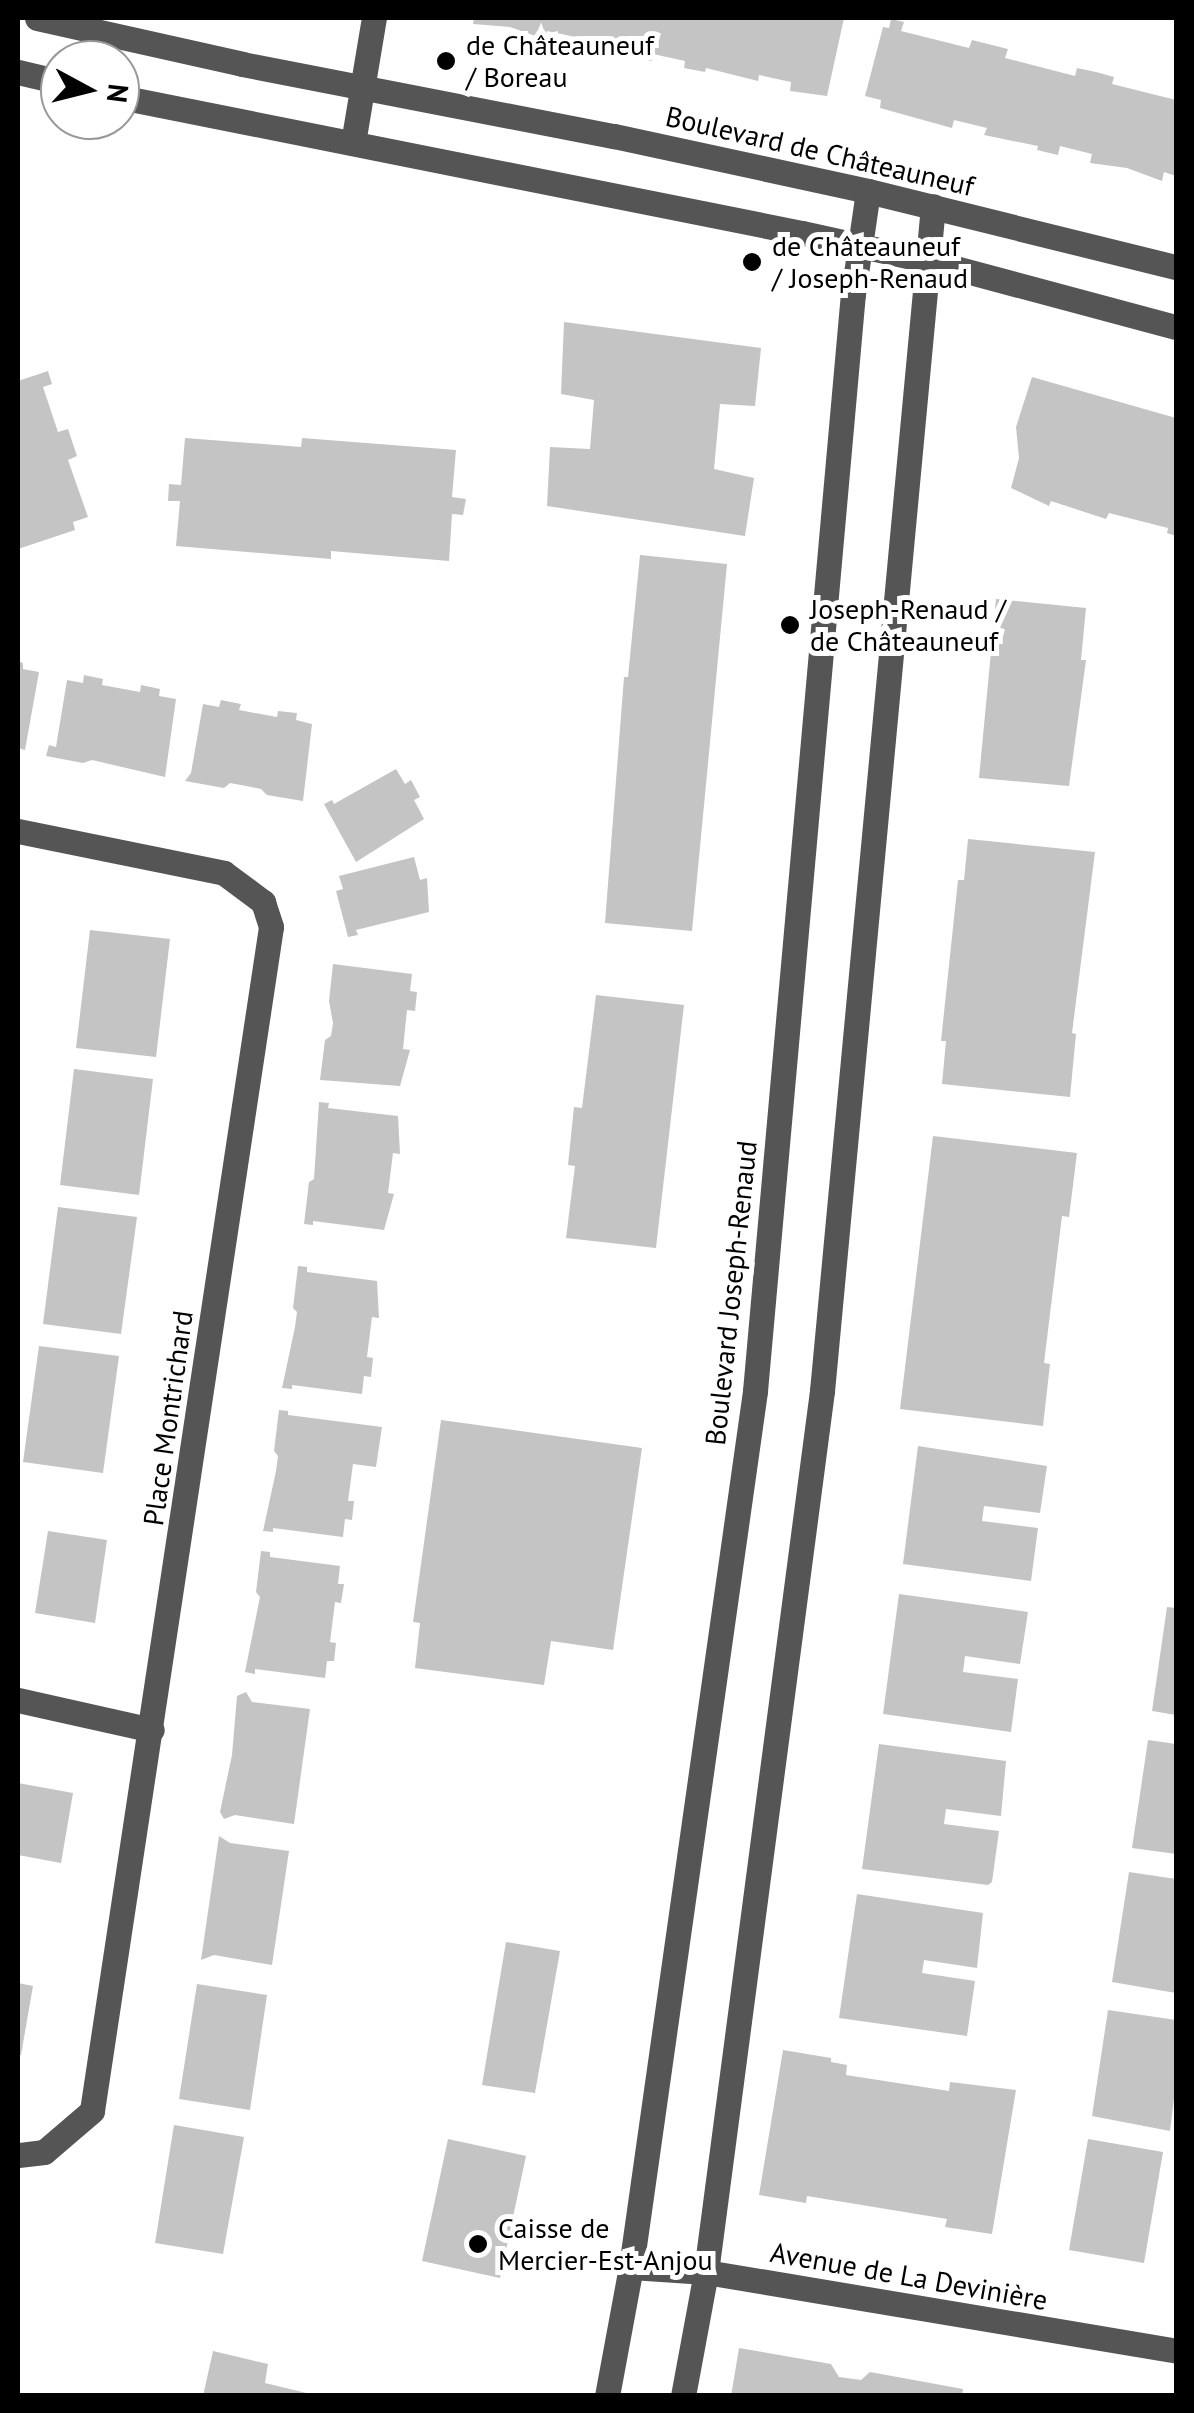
<!DOCTYPE html>
<meta charset="utf-8">
<style>
body{margin:0}
#map{position:relative;width:1194px;height:2413px;overflow:hidden;background:#fff;font-family:"PT Sans",sans-serif}
div>[style]{position:absolute}
.building>*{inset:0;background:#c4c4c4}
.minor>*{height:25px;margin:-12.5px;padding:0 12.5px;transform-origin:12.5px;border-radius:12.5px;background:#555}
.dots>*{width:28px;height:28px;translate:-50% -50%;box-sizing:border-box;border:5px solid #fff;border-radius:50%}
span{translate:-50% -50%;white-space:nowrap;text-align:center;line-height:1.15;-webkit-text-stroke:10px #fff;paint-order:stroke}
.poi-label{font-size:28px;color:#000}
.left{translate:0 -50%;text-align:left}
.street-label{font-size:28px;color:#000}
.frame{position:absolute;inset:0;border:20px solid #000;pointer-events:none}
.north{position:absolute;left:40px;top:40px;width:100px;height:100px;box-sizing:border-box;background:#fff;border:2px solid #999;border-radius:50%;rotate:97deg;font-size:28px;font-weight:700;line-height:40px;text-align:center;color:#000}
.north::after{content:'';display:block;margin:auto;width:35px;height:45px;background:#000;clip-path:polygon(50% 0,100% 100%,50% 72%,0 100%)}
</style>
<div id="map">
<div class="building">
<div style="clip-path:polygon(474px 18px,844px 18px,827px 96px,790px 91px,791px 82px,759px 75px,758px 81px,706px 68px,705px 72px,684px 68px,685px 61px,653px 54px,652px 61px,630px 56px,631px 53px,578px 45px,580px 38px,547px 31px,544px 39px,510px 27px,473px 24px)"></div>
<div style="clip-path:polygon(891px 19px,904px 22px,901px 31px,969px 48px,972px 40px,1008px 49px,1005px 58px,1075px 76px,1077px 68px,1096px 72px,1114px 77px,1112px 84px,1176px 100px,1176px 176px,1164px 172px,1162px 181px,1127px 168px,1090px 163px,1092px 154px,1060px 146px,1058px 155px,1037px 150px,1038px 146px,984px 135px,987px 128px,954px 120px,952px 128px,880px 108px,881px 100px,865px 96px,883px 27px,889px 28px)"></div>
<div style="clip-path:polygon(564px 322px,761px 348px,755px 406px,720px 404px,714px 469px,754px 478px,745px 536px,547px 506px,550px 447px,590px 449px,594px 400px,561px 394px)"></div>
<div style="clip-path:polygon(48px 371px,52px 384px,43px 387px,58px 432px,68px 429px,77px 456px,68px 460px,88px 517px,73px 522px,75px 530px,18px 549px,18px 381px)"></div>
<div style="clip-path:polygon(1032px 377px,1176px 418px,1176px 536px,1167px 533px,1168px 528px,1109px 513px,1106px 519px,1051px 501px,1049px 506px,1011px 488px,1019px 458px,1016px 427px)"></div>
<div style="clip-path:polygon(185px 438px,301px 447px,302px 438px,456px 450px,452px 497px,466px 499px,463px 515px,452px 514px,449px 561px,331px 551px,331px 559px,176px 546px,180px 501px,168px 501px,169px 484px,181px 485px)"></div>
<div style="clip-path:polygon(640px 555px,727px 564px,692px 931px,605px 923px,624px 677px,628px 677px)"></div>
<div style="clip-path:polygon(996px 599px,1086px 608px,1081px 660px,1086px 660px,1069px 786px,979px 778px)"></div>
<div style="clip-path:polygon(18px 661px,23px 663px,23px 669px,39px 672px,25px 750px,18px 748px)"></div>
<div style="clip-path:polygon(84px 675px,103px 679px,102px 685px,140px 692px,141px 685px,160px 689px,159px 696px,176px 699px,165px 777px,92px 760px,83px 763px,46px 756px,49px 745px,56px 747px,67px 680px,83px 683px)"></div>
<div style="clip-path:polygon(221px 700px,241px 704px,239px 710px,277px 717px,278px 711px,297px 713px,296px 720px,312px 724px,303px 801px,267px 795px,261px 789px,246px 786px,230px 783px,224px 788px,185px 781px,191px 773px,203px 704px,219px 707px)"></div>
<div style="clip-path:polygon(396px 769px,405px 784px,411px 780px,420px 797px,414px 800px,424px 819px,356px 862px,324px 804px,332px 800px,334px 804px)"></div>
<div style="clip-path:polygon(968px 839px,1095px 852px,1072px 1033px,1076px 1034px,1070px 1097px,942px 1084px,946px 1041px,941px 1041px,958px 880px,964px 880px)"></div>
<div style="clip-path:polygon(414px 857px,420px 880px,427px 878px,429px 912px,356px 930px,358px 935px,348px 937px,336px 891px,343px 889px,339px 876px)"></div>
<div style="clip-path:polygon(90px 930px,170px 939px,156px 1057px,76px 1048px)"></div>
<div style="clip-path:polygon(333px 964px,412px 974px,410px 991px,417px 992px,415px 1011px,407px 1010px,403px 1049px,410px 1050px,400px 1086px,320px 1080px,325px 1040px,331px 1036px,333px 1023px,329px 1001px)"></div>
<div style="clip-path:polygon(596px 995px,684px 1005px,656px 1248px,566px 1238px,575px 1166px,568px 1165px,574px 1107px,582px 1108px)"></div>
<div style="clip-path:polygon(74px 1069px,153px 1079px,139px 1195px,60px 1185px)"></div>
<div style="clip-path:polygon(319px 1102px,329px 1103px,328px 1108px,398px 1116px,400px 1154px,393px 1153px,388px 1193px,394px 1194px,384px 1230px,313px 1221px,313px 1225px,304px 1224px,309px 1182px,314px 1179px)"></div>
<div style="clip-path:polygon(933px 1136px,1077px 1153px,1069px 1217px,1062px 1216px,1044px 1363px,1050px 1364px,1043px 1426px,900px 1409px)"></div>
<div style="clip-path:polygon(58px 1207px,137px 1217px,121px 1334px,43px 1324px)"></div>
<div style="clip-path:polygon(298px 1266px,307px 1267px,307px 1272px,377px 1281px,379px 1318px,372px 1317px,367px 1357px,373px 1358px,371px 1377px,364px 1376px,362px 1394px,292px 1385px,292px 1389px,282px 1388px,295px 1327px,297px 1312px,293px 1308px)"></div>
<div style="clip-path:polygon(39px 1346px,119px 1356px,103px 1473px,23px 1462px)"></div>
<div style="clip-path:polygon(279px 1410px,288px 1411px,288px 1415px,382px 1427px,376px 1467px,353px 1464px,348px 1501px,354px 1501px,352px 1520px,345px 1519px,343px 1537px,273px 1528px,273px 1532px,263px 1531px,276px 1471px,278px 1456px,274px 1451px)"></div>
<div style="clip-path:polygon(441px 1420px,642px 1448px,613px 1650px,551px 1641px,544px 1685px,415px 1668px,420px 1623px,413px 1622px)"></div>
<div style="clip-path:polygon(918px 1446px,1047px 1466px,1040px 1513px,984px 1506px,982px 1521px,1038px 1528px,1031px 1581px,903px 1564px)"></div>
<div style="clip-path:polygon(48px 1531px,107px 1540px,95px 1623px,35px 1613px)"></div>
<div style="clip-path:polygon(261px 1551px,270px 1552px,270px 1557px,340px 1566px,338px 1584px,344px 1584px,341px 1603px,335px 1602px,330px 1642px,336px 1643px,334px 1661px,327px 1661px,325px 1678px,255px 1669px,255px 1674px,245px 1672px,260px 1597px,256px 1592px)"></div>
<div style="clip-path:polygon(899px 1594px,1028px 1612px,1020px 1664px,965px 1656px,963px 1672px,1018px 1679px,1011px 1732px,883px 1714px)"></div>
<div style="clip-path:polygon(1167px 1607px,1176px 1608px,1176px 1715px,1152px 1711px)"></div>
<div style="clip-path:polygon(246px 1692px,252px 1702px,310px 1709px,294px 1824px,235px 1815px,224px 1819px,220px 1812px,232px 1755px,237px 1696px)"></div>
<div style="clip-path:polygon(1148px 1740px,1176px 1744px,1176px 1854px,1132px 1848px)"></div>
<div style="clip-path:polygon(879px 1744px,1006px 1761px,1001px 1816px,946px 1809px,944px 1824px,999px 1831px,992px 1882px,988px 1885px,862px 1869px)"></div>
<div style="clip-path:polygon(18px 1783px,73px 1793px,61px 1863px,18px 1855px)"></div>
<div style="clip-path:polygon(219px 1836px,230px 1843px,289px 1851px,272px 1965px,214px 1955px,201px 1960px)"></div>
<div style="clip-path:polygon(1129px 1872px,1176px 1879px,1176px 1993px,1112px 1982px)"></div>
<div style="clip-path:polygon(857px 1894px,983px 1913px,977px 1968px,924px 1960px,923px 1967px,922px 1973px,975px 1981px,967px 2036px,839px 2018px)"></div>
<div style="clip-path:polygon(506px 1942px,560px 1951px,535px 2093px,482px 2085px)"></div>
<div style="clip-path:polygon(18px 1983px,33px 1986px,21px 2055px,18px 2055px)"></div>
<div style="clip-path:polygon(197px 1984px,267px 1995px,250px 2110px,179px 2099px)"></div>
<div style="clip-path:polygon(1108px 2010px,1176px 2020px,1176px 2082px,1170px 2131px,1092px 2116px)"></div>
<div style="clip-path:polygon(783px 2050px,831px 2058px,831px 2062px,847px 2065px,846px 2075px,949px 2091px,950px 2082px,1016px 2090px,992px 2234px,945px 2227px,947px 2219px,807px 2196px,806px 2203px,759px 2195px)"></div>
<div style="clip-path:polygon(174px 2125px,244px 2137px,223px 2254px,155px 2243px)"></div>
<div style="clip-path:polygon(448px 2139px,526px 2156px,500px 2278px,422px 2261px)"></div>
<div style="clip-path:polygon(1088px 2139px,1163px 2152px,1144px 2263px,1069px 2250px)"></div>
<div style="clip-path:polygon(739px 2348px,831px 2364px,839px 2377px,861px 2380px,870px 2372px,963px 2389px,962px 2396px,731px 2396px)"></div>
<div style="clip-path:polygon(213px 2351px,268px 2364px,265px 2383px,319px 2396px,203px 2396px)"></div>
</div>
<div class="minor">
<div style="left:37px;top:18px;width:210px;rotate:12.6deg"></div>
<div style="left:242px;top:64px;width:379px;rotate:11deg"></div>
<div style="left:614px;top:136px;width:260px;rotate:12.2deg"></div>
<div style="left:868px;top:191px;width:317px;rotate:13.9deg"></div>
<div style="left:18px;top:72px;width:43px;rotate:13.4deg"></div>
<div style="left:120px;top:97px;width:695px;rotate:11.28deg"></div>
<div style="left:802px;top:233px;width:130px;rotate:12.4deg"></div>
<div style="left:929px;top:261px;width:256px;rotate:15deg"></div>
<div style="left:353px;top:143px;width:127px;rotate:-80.5deg"></div>
<div style="left:18px;top:831px;width:210px;rotate:11.5deg"></div>
<div style="left:224px;top:873px;width:49px;rotate:36.6deg"></div>
<div style="left:263px;top:902px;width:26px;rotate:72deg"></div>
<div style="left:271px;top:927px;width:1197px;rotate:98.6deg"></div>
<div style="left:92px;top:2111px;width:63px;rotate:139.5deg"></div>
<div style="left:44px;top:2152px;width:26px;rotate:173deg"></div>
<div style="left:18px;top:1700px;width:137px;rotate:12.6deg"></div>
<div style="left:631px;top:2267px;width:75px;rotate:3.8deg"></div>
<div style="left:706px;top:2272px;width:477px;rotate:9.5deg"></div>
<div style="left:607px;top:2396px;width:131px;rotate:-79.5deg"></div>
<div style="left:631px;top:2267px;width:885px;rotate:-81.94deg"></div>
<div style="left:755px;top:1391px;width:1101px;rotate:-84.9deg"></div>
<div style="left:853px;top:294px;width:104px;rotate:-81.7deg"></div>
<div style="left:683px;top:2396px;width:126px;rotate:-79.5deg"></div>
<div style="left:706px;top:2272px;width:889px;rotate:-82.5deg"></div>
<div style="left:822px;top:1391px;width:1190px;rotate:-84.65deg"></div>
</div>
<div class="dots">
<div style="left:446px;top:61px;background:#000"></div>
<div style="left:752px;top:262px;background:#000"></div>
<div style="left:790px;top:625px;background:#000"></div>
<div style="left:478px;top:2244px;background:#000"></div>
</div>
<div class="poi-label">
<span class="left" style="left:466px;top:61px">de Châteauneuf<br>/ Boreau</span>
<span class="left" style="left:772px;top:262px">de Châteauneuf<br>/ Joseph-Renaud</span>
<span class="left" style="left:810px;top:625px">Joseph-Renaud /<br>de Châteauneuf</span>
<span class="left" style="left:498px;top:2244px">Caisse de<br>Mercier-Est-Anjou</span>
</div>
<div class="street-label">
<span style="left:820px;top:151px;rotate:13deg">Boulevard de Châteauneuf</span>
<span style="left:731px;top:1293px;rotate:-84deg">Boulevard Joseph-Renaud</span>
<span style="left:168px;top:1418px;rotate:-82deg">Place Montrichard</span>
<span style="left:909px;top:2276px;rotate:10deg">Avenue de La Devinière</span>
</div>
<div class="frame"></div>
<div class="north">N</div>
</div>
